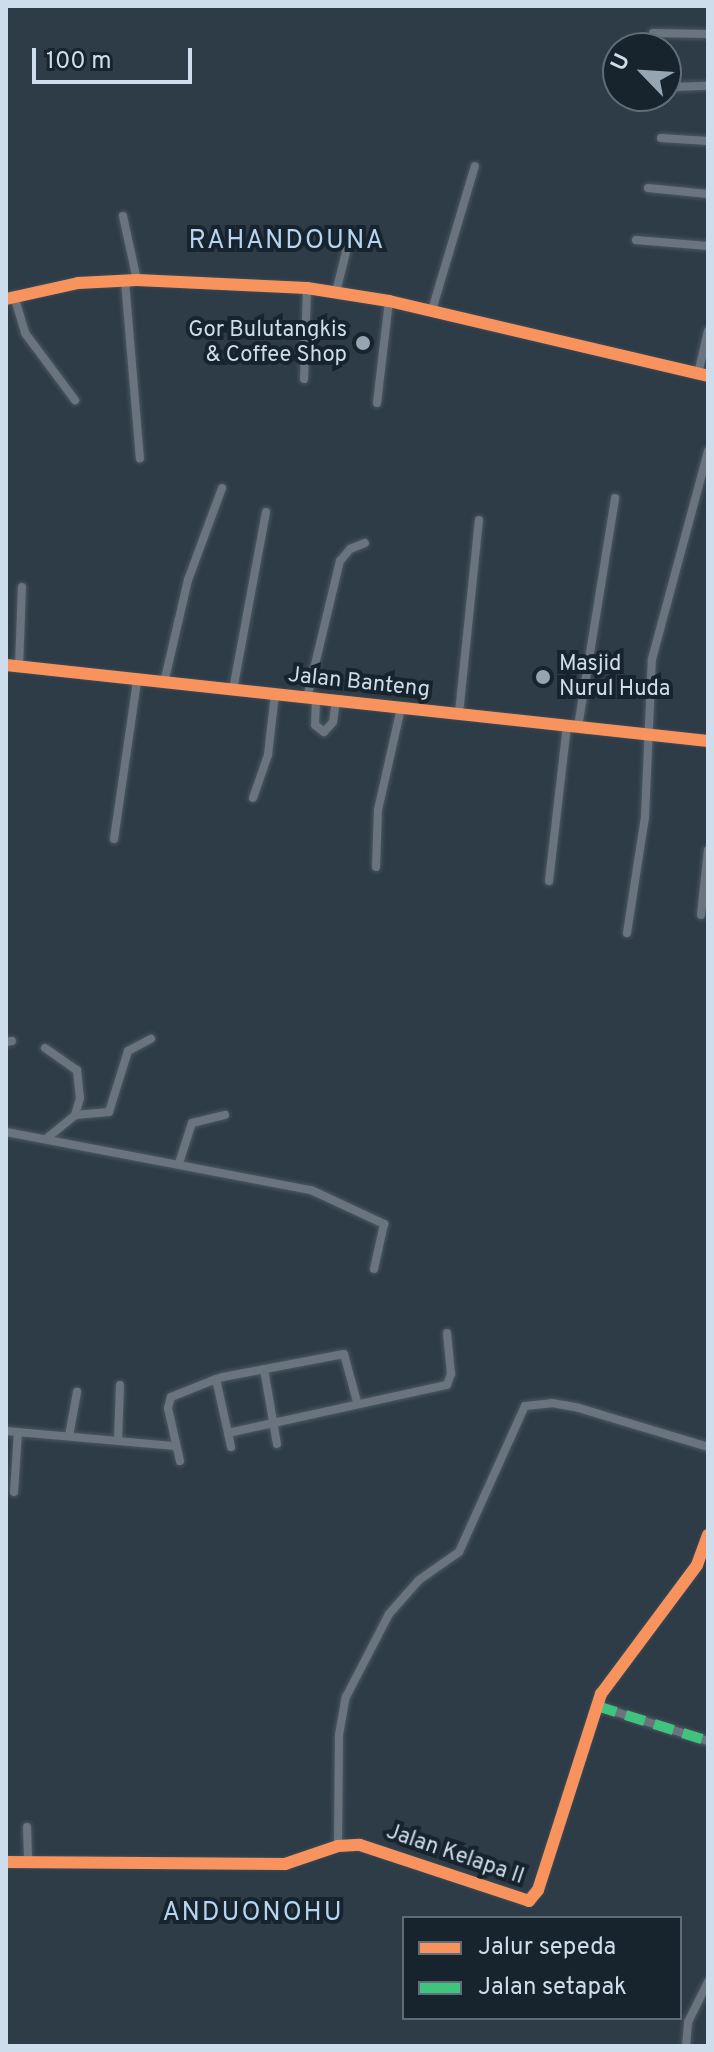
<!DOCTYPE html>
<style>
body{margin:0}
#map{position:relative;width:714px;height:2052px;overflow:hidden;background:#2e3c48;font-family:Overpass,sans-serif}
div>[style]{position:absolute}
.roads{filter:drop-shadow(0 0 2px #4b5862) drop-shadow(0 0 2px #4b5862)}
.street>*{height:8px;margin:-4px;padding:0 4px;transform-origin:4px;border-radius:4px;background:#6a747e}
.quiet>*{height:10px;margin-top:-5px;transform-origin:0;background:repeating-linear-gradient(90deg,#40c37c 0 20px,transparent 0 30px)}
.cycleway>*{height:12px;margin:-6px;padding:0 6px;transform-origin:6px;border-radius:6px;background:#f8935d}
.dots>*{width:22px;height:22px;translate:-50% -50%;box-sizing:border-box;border:4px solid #17232d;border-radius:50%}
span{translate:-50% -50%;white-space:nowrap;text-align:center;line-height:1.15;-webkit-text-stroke:8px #17232d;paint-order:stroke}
.poi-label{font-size:22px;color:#ceddeb}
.right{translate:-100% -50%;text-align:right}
.left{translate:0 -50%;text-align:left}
.street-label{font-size:22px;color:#ceddeb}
.quarter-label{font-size:26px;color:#b7d5f1;letter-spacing:2px}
.frame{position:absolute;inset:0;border:8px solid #ceddeb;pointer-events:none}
.legend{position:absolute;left:402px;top:1916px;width:280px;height:104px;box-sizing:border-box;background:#17232d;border:2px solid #606d79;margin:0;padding:10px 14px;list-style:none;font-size:24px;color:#ceddeb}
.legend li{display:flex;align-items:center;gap:16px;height:40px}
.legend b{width:40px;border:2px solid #606d79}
.north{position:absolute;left:602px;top:32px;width:80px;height:80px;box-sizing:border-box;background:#17232d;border:2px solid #606d79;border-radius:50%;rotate:295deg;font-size:22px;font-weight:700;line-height:32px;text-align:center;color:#ceddeb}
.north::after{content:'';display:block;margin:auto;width:28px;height:36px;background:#96a5b2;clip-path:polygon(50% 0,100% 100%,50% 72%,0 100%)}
.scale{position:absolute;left:32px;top:48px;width:160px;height:36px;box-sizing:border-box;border:4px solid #ceddeb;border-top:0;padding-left:10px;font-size:24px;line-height:28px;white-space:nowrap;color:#ceddeb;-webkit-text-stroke:6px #17232d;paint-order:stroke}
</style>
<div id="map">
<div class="roads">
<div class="street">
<div style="left:653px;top:33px;width:55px;rotate:1deg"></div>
<div style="left:672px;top:87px;width:36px;rotate:-2deg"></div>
<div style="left:661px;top:138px;width:47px;rotate:3.7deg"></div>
<div style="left:648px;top:188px;width:60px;rotate:5.7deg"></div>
<div style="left:123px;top:216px;width:66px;rotate:77.7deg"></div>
<div style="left:636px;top:240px;width:72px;rotate:4.8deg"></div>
<div style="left:125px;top:281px;width:178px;rotate:85.2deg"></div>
<div style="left:336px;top:292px;width:45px;rotate:-76deg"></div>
<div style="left:14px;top:296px;width:39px;rotate:73deg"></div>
<div style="left:25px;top:333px;width:84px;rotate:53.3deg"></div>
<div style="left:6px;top:299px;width:74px;rotate:-12.5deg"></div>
<div style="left:78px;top:283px;width:59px;rotate:-2.9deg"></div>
<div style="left:137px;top:280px;width:170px;rotate:2.7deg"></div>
<div style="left:307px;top:288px;width:83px;rotate:9deg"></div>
<div style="left:389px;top:301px;width:328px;rotate:13.2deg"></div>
<div style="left:432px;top:310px;width:150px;rotate:-73.4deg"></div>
<div style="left:698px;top:374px;width:44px;rotate:-76.9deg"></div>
<div style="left:304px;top:379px;width:91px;rotate:-88.1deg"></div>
<div style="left:377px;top:403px;width:103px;rotate:-83.3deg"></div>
<div style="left:6px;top:665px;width:706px;rotate:6.18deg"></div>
<div style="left:19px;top:667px;width:80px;rotate:-87.9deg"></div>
<div style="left:164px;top:683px;width:106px;rotate:-76.9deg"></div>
<div style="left:188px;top:580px;width:98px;rotate:-69.7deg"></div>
<div style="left:233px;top:690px;width:181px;rotate:-79.5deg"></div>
<div style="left:307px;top:698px;width:141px;rotate:-76.5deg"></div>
<div style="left:340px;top:561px;width:16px;rotate:-50deg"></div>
<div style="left:350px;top:549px;width:16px;rotate:-22deg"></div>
<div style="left:316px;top:699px;width:26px;rotate:92deg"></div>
<div style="left:315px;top:725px;width:11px;rotate:38deg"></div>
<div style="left:324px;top:732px;width:13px;rotate:-48deg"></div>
<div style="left:333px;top:722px;width:21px;rotate:-82deg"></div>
<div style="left:459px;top:713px;width:194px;rotate:-84.1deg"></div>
<div style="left:578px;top:727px;width:232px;rotate:-80.8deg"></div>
<div style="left:253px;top:798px;width:46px;rotate:-70.8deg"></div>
<div style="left:268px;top:755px;width:61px;rotate:-83.5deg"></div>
<div style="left:114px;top:839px;width:160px;rotate:-81.7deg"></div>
<div style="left:376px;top:867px;width:57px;rotate:-88deg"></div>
<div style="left:378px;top:810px;width:105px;rotate:-77.3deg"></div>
<div style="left:549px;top:881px;width:156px;rotate:-83.4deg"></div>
<div style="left:701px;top:915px;width:65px;rotate:-83.9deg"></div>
<div style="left:627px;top:933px;width:117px;rotate:-81.2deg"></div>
<div style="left:645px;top:817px;width:158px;rotate:-87.5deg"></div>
<div style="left:652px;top:659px;width:215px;rotate:-74.9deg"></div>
<div style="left:6px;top:1042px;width:6px;rotate:-9deg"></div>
<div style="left:45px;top:1048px;width:39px;rotate:35deg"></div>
<div style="left:77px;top:1070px;width:28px;rotate:84deg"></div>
<div style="left:80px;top:1098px;width:18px;rotate:106deg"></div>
<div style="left:6px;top:1132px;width:310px;rotate:10.8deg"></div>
<div style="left:311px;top:1190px;width:81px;rotate:25deg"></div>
<div style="left:384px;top:1224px;width:46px;rotate:102.5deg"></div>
<div style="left:47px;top:1138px;width:36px;rotate:-39deg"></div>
<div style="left:75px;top:1115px;width:34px;rotate:-5deg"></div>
<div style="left:109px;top:1112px;width:64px;rotate:-72.7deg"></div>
<div style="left:128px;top:1051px;width:26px;rotate:-28deg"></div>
<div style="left:179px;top:1163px;width:42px;rotate:-72deg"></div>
<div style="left:192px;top:1123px;width:34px;rotate:-14deg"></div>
<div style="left:264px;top:1369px;width:76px;rotate:80.2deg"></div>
<div style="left:6px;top:1431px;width:170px;rotate:5.1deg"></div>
<div style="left:228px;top:1433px;width:55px;rotate:-102.5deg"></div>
<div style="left:216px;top:1379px;width:7px;rotate:-16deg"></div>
<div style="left:223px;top:1377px;width:123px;rotate:-10.8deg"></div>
<div style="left:344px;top:1354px;width:50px;rotate:74.8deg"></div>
<div style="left:69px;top:1436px;width:45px;rotate:-79.7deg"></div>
<div style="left:118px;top:1441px;width:56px;rotate:-88deg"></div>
<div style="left:231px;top:1447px;width:14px;rotate:-102deg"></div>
<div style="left:228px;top:1433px;width:224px;rotate:-12.4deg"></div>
<div style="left:447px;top:1385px;width:12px;rotate:-70deg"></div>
<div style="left:451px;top:1374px;width:41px;rotate:-95.6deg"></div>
<div style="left:180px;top:1461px;width:54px;rotate:-102.8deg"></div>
<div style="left:168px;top:1408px;width:11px;rotate:-75deg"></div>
<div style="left:171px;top:1397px;width:48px;rotate:-21.8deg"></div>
<div style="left:14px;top:1492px;width:60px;rotate:-86.2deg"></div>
<div style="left:597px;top:1706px;width:116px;rotate:17.5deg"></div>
<div style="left:27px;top:1827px;width:35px;rotate:88deg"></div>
<div style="left:338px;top:1846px;width:111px;rotate:-89.5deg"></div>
<div style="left:339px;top:1735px;width:39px;rotate:-80deg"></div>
<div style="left:346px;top:1697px;width:93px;rotate:-62.6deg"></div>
<div style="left:389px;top:1614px;width:45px;rotate:-48.6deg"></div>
<div style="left:419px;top:1580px;width:49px;rotate:-35deg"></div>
<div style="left:459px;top:1552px;width:160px;rotate:-65.7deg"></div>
<div style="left:525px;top:1406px;width:27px;rotate:-6deg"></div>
<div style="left:552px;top:1403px;width:27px;rotate:10deg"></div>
<div style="left:579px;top:1408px;width:135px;rotate:16.8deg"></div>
<div style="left:6px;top:1862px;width:279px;rotate:0.4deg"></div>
<div style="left:285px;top:1864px;width:56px;rotate:-18.8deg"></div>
<div style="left:338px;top:1846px;width:22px;rotate:-3deg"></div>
<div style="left:360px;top:1845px;width:178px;rotate:18.3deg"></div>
<div style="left:529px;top:1901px;width:14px;rotate:-51deg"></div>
<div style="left:538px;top:1890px;width:206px;rotate:-72.2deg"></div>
<div style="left:601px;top:1694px;width:161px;rotate:-53.3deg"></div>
<div style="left:697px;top:1565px;width:32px;rotate:-70deg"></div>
<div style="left:686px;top:2046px;width:24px;rotate:-85deg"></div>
<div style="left:688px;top:2022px;width:45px;rotate:-63.4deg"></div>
</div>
</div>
<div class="quiet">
<div style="left:597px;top:1706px;width:116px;rotate:17.5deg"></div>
</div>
<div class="cycleway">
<div style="left:6px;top:299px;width:74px;rotate:-12.5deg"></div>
<div style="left:78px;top:283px;width:59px;rotate:-2.9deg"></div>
<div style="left:137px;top:280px;width:170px;rotate:2.7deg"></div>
<div style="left:307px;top:288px;width:83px;rotate:9deg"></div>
<div style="left:389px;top:301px;width:328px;rotate:13.2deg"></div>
<div style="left:6px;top:665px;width:706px;rotate:6.18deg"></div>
<div style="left:6px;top:1862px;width:279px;rotate:0.4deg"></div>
<div style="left:285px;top:1864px;width:56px;rotate:-18.8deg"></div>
<div style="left:338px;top:1846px;width:22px;rotate:-3deg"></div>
<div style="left:360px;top:1845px;width:178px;rotate:18.3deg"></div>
<div style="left:529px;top:1901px;width:14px;rotate:-51deg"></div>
<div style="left:538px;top:1890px;width:206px;rotate:-72.2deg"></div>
<div style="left:601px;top:1694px;width:161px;rotate:-53.3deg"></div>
<div style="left:697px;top:1565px;width:32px;rotate:-70deg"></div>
</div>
<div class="dots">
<div style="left:363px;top:343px;background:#96a5b2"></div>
<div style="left:543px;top:677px;background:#96a5b2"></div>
</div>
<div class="poi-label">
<span class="right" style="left:347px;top:343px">Gor Bulutangkis<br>&amp; Coffee Shop</span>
<span class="left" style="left:559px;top:677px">Masjid<br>Nurul Huda</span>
</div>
<div class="street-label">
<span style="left:359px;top:683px;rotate:6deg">Jalan Banteng</span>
<span style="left:455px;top:1855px;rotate:19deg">Jalan Kelapa II</span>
</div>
<div class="quarter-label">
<span style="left:287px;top:242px">RAHANDOUNA</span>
<span style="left:253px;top:1914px">ANDUONOHU</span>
</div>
<div class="frame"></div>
<ul class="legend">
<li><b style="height:10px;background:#f8935d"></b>Jalur sepeda</li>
<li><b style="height:10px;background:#40c37c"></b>Jalan setapak</li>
</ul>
<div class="north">U</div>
<div class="scale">100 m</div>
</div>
